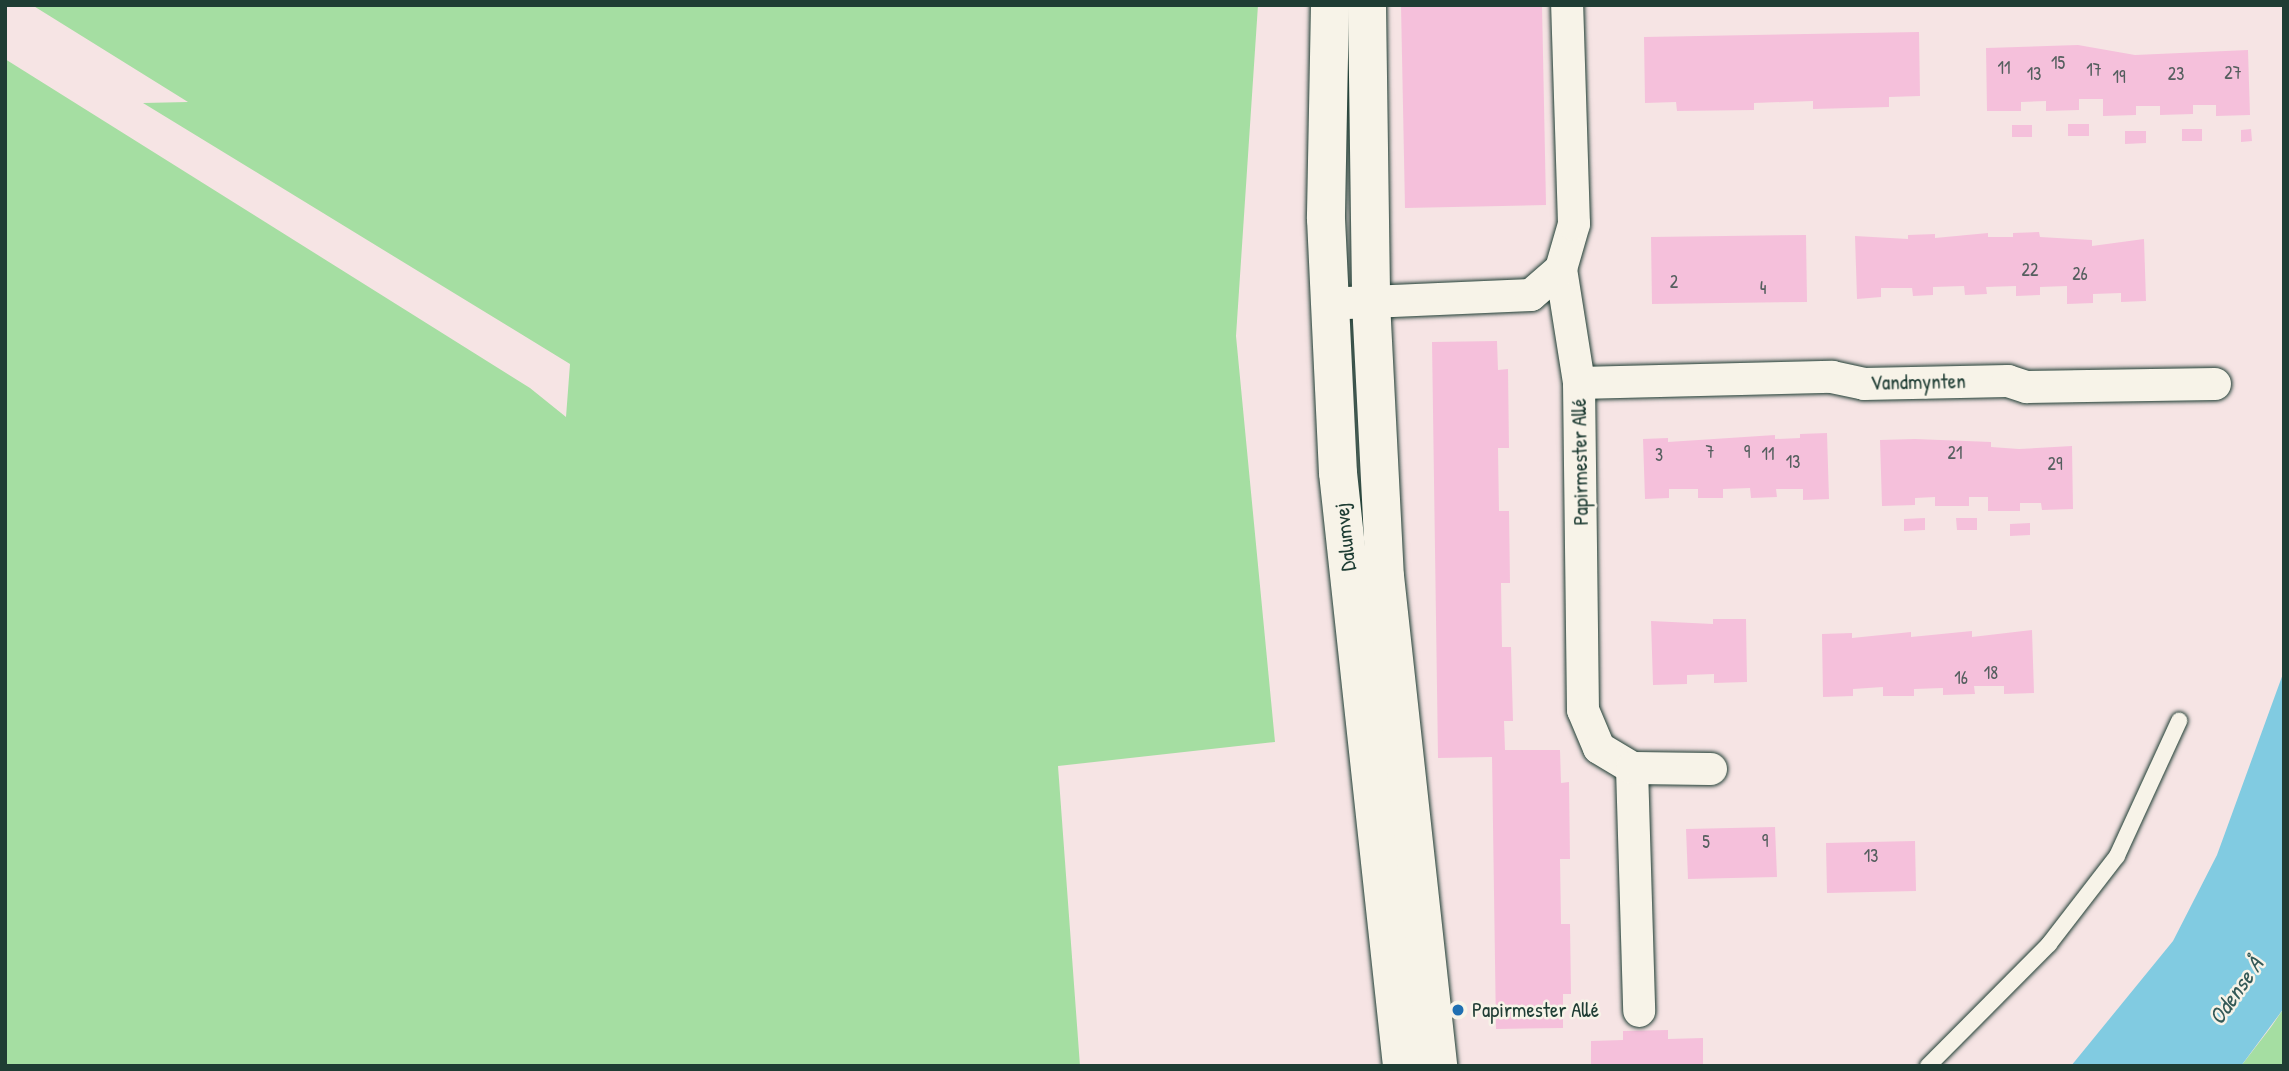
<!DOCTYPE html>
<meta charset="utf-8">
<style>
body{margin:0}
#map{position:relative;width:2289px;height:1071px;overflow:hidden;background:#f6e4e4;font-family:"Patrick Hand",sans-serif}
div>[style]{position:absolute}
.green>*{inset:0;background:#a5dea2}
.water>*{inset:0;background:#81cbe1}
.building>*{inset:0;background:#f5c0db}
.roads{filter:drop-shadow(0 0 2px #1f3d34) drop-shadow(0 0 2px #1f3d34)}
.service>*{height:16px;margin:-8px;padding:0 8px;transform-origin:8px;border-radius:8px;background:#f7f3e8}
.minor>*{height:32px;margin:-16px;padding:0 16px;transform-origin:16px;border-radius:16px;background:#f7f3e8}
.tertiary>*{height:38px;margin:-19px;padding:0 19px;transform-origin:19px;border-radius:19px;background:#f7f3e8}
.dots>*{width:19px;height:19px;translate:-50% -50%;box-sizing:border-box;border:4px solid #f7f3e8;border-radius:50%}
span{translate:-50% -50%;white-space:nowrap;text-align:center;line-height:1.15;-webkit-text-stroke:5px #f7f3e8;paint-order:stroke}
.number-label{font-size:18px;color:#545e5e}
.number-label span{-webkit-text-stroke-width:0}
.street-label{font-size:21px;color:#1f3d34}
.poi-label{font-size:21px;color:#1f3d34}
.left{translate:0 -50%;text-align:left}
.water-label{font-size:23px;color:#335957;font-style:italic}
.frame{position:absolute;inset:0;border:7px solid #1f3d34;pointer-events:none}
</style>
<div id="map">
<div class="green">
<div style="clip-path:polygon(32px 5px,1258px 5px,1236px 336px,1275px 742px,1058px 766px,1080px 1066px,5px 1066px,5px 59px,530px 388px,566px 417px,570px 364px,143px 103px,188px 102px)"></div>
<div style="clip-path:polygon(2284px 1008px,2284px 1066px,2241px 1066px,2271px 1027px)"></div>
</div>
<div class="water">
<div style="clip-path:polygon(2284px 671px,2284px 1008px,2241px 1066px,2071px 1066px,2173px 941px,2217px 855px)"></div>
</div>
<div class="building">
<div style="clip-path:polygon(1401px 5px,1542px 5px,1546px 205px,1405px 208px)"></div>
<div style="clip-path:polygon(1919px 32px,1920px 96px,1889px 97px,1889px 107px,1813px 109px,1813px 101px,1754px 103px,1754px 110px,1677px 111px,1676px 102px,1645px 103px,1644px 37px)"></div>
<div style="clip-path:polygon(2078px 45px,2135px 55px,2248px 50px,2250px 115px,2216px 116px,2216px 105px,2193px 105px,2193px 114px,2160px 115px,2160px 106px,2136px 106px,2136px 115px,2103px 116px,2103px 99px,2079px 99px,2079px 110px,2046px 111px,2046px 101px,2021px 102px,2021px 111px,1987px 111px,1986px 48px)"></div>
<div style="clip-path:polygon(2068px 124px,2089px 124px,2089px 136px,2068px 136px)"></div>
<div style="clip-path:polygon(2012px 125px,2032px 125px,2032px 137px,2012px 137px)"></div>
<div style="clip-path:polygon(2182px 129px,2202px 129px,2202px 141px,2182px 141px)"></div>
<div style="clip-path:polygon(2251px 129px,2252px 141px,2241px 142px,2241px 130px)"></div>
<div style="clip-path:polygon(2125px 131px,2146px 131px,2146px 143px,2125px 144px)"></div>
<div style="clip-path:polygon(2039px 232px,2040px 237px,2092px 240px,2092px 246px,2144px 239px,2146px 301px,2121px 302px,2121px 293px,2093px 294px,2093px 303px,2067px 304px,2067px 286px,2040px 287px,2040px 295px,2016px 296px,2016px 286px,1986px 287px,1987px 294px,1965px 295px,1964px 286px,1933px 287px,1933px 295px,1913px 296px,1912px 288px,1881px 288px,1881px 297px,1857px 299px,1855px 236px,1908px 239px,1908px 235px,1935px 234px,1935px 238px,1988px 233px,1988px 237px,2013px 237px,2013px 233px)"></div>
<div style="clip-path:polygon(1806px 235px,1807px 302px,1652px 304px,1651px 237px)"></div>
<div style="clip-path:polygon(1497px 341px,1498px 370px,1508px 369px,1509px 448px,1498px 448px,1499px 511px,1509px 511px,1510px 583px,1501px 583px,1502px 647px,1511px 647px,1513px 721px,1504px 721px,1505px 750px,1560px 750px,1561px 783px,1569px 782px,1570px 859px,1560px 859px,1561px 924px,1570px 924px,1571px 994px,1563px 994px,1563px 1028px,1496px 1029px,1492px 757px,1438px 758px,1432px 342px)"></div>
<div style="clip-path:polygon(1827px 433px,1829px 499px,1803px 500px,1803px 489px,1776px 489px,1777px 497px,1751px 498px,1750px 488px,1723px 489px,1723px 498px,1698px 498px,1698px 489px,1669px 489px,1669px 498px,1645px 499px,1643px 439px,1668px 438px,1668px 442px,1775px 435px,1775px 439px,1800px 438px,1800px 434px)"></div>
<div style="clip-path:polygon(1915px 439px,1991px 442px,1991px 447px,2019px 449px,2072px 446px,2073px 509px,2042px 510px,2041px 503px,2020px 503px,2020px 511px,1988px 511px,1988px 497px,1969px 497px,1969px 506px,1935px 506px,1935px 497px,1915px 498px,1915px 505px,1882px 506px,1880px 440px)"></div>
<div style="clip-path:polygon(1925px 518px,1925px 530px,1904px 531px,1904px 519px)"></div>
<div style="clip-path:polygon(1956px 518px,1977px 518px,1977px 530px,1957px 530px)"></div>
<div style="clip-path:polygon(2030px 523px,2030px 535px,2010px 536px,2010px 524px)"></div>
<div style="clip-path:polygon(1713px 619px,1746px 619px,1747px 682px,1714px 683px,1714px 674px,1687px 675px,1687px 684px,1653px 685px,1651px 621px,1713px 624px)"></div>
<div style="clip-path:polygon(2032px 630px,2034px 693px,2004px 694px,2004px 686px,1974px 686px,1975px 694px,1943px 695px,1943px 688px,1914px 689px,1914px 696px,1883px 696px,1883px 687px,1853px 689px,1853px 696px,1823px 697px,1822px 634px,1852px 633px,1852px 638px,1911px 632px,1911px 637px,1972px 631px,1972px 637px)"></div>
<div style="clip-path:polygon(1775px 827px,1777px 877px,1688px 879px,1686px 829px)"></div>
<div style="clip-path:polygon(1915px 841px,1916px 891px,1827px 893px,1826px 843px)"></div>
<div style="clip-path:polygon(1668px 1030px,1668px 1039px,1703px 1038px,1703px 1066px,1591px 1066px,1591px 1041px,1623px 1040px,1623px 1031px)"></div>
</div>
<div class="roads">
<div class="service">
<div style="left:1928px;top:1066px;width:172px;rotate:-45.2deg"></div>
<div style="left:2049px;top:944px;width:111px;rotate:-52.3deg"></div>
<div style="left:2117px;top:856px;width:149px;rotate:-65.3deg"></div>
</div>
<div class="minor">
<div style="left:1561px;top:269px;width:115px;rotate:81deg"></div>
<div style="left:1579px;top:383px;width:327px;rotate:89.3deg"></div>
<div style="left:1583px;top:710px;width:41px;rotate:67.2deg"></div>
<div style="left:1599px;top:748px;width:39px;rotate:31deg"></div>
<div style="left:1632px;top:768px;width:243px;rotate:88.3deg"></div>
<div style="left:1347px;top:303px;width:184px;rotate:-2.5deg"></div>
<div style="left:1531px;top:295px;width:40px;rotate:-41deg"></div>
<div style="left:1561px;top:269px;width:47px;rotate:-73.9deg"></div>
<div style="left:1574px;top:224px;width:219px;rotate:-91.8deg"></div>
<div style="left:1579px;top:383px;width:253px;rotate:-1.4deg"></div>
<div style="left:1832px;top:377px;width:33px;rotate:12deg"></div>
<div style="left:1864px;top:384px;width:144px;rotate:-1.2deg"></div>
<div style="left:2008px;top:381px;width:20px;rotate:18deg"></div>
<div style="left:2027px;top:387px;width:188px;rotate:-0.9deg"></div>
<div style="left:1632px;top:768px;width:79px;rotate:0.7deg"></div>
</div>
<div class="tertiary">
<div style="left:1330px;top:5px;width:214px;rotate:91.1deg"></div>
<div style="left:1326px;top:219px;width:254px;rotate:87.3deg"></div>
<div style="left:1338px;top:473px;width:596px;rotate:83.84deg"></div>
<div style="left:1367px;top:5px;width:297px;rotate:89.2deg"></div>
<div style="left:1371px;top:302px;width:274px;rotate:87.1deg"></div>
<div style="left:1385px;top:576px;width:493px;rotate:83.8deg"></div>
</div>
</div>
<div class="dots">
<div style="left:1458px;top:1010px;background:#1f6fb2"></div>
</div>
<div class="number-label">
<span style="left:2058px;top:63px">15</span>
<span style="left:2004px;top:68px">11</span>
<span style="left:2094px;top:70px">17</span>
<span style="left:2233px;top:73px">27</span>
<span style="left:2034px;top:74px">13</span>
<span style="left:2176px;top:74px">23</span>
<span style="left:2119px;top:77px">19</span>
<span style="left:2030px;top:270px">22</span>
<span style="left:2080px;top:274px">26</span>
<span style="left:1674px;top:282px">2</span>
<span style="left:1763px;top:288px">4</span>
<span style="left:1710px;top:452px">7</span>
<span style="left:1747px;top:452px">9</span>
<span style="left:1955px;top:453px">21</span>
<span style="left:1768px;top:454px">11</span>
<span style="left:1659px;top:455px">3</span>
<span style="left:1793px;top:462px">13</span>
<span style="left:2055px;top:464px">29</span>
<span style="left:1991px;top:673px">18</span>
<span style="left:1961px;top:678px">16</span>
<span style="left:1765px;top:841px">9</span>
<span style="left:1706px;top:842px">5</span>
<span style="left:1871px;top:856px">13</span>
</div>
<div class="street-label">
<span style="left:1918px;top:382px;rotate:-1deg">Vandmynten</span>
<span style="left:1580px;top:462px;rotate:-91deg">Papirmester Allé</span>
<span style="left:1345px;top:537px;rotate:-96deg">Dalumvej</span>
</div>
<div class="poi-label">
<span class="left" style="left:1472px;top:1010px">Papirmester Allé</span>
</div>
<div class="water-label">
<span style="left:2236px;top:991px;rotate:-55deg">Odense Å</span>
</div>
<div class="frame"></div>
</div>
